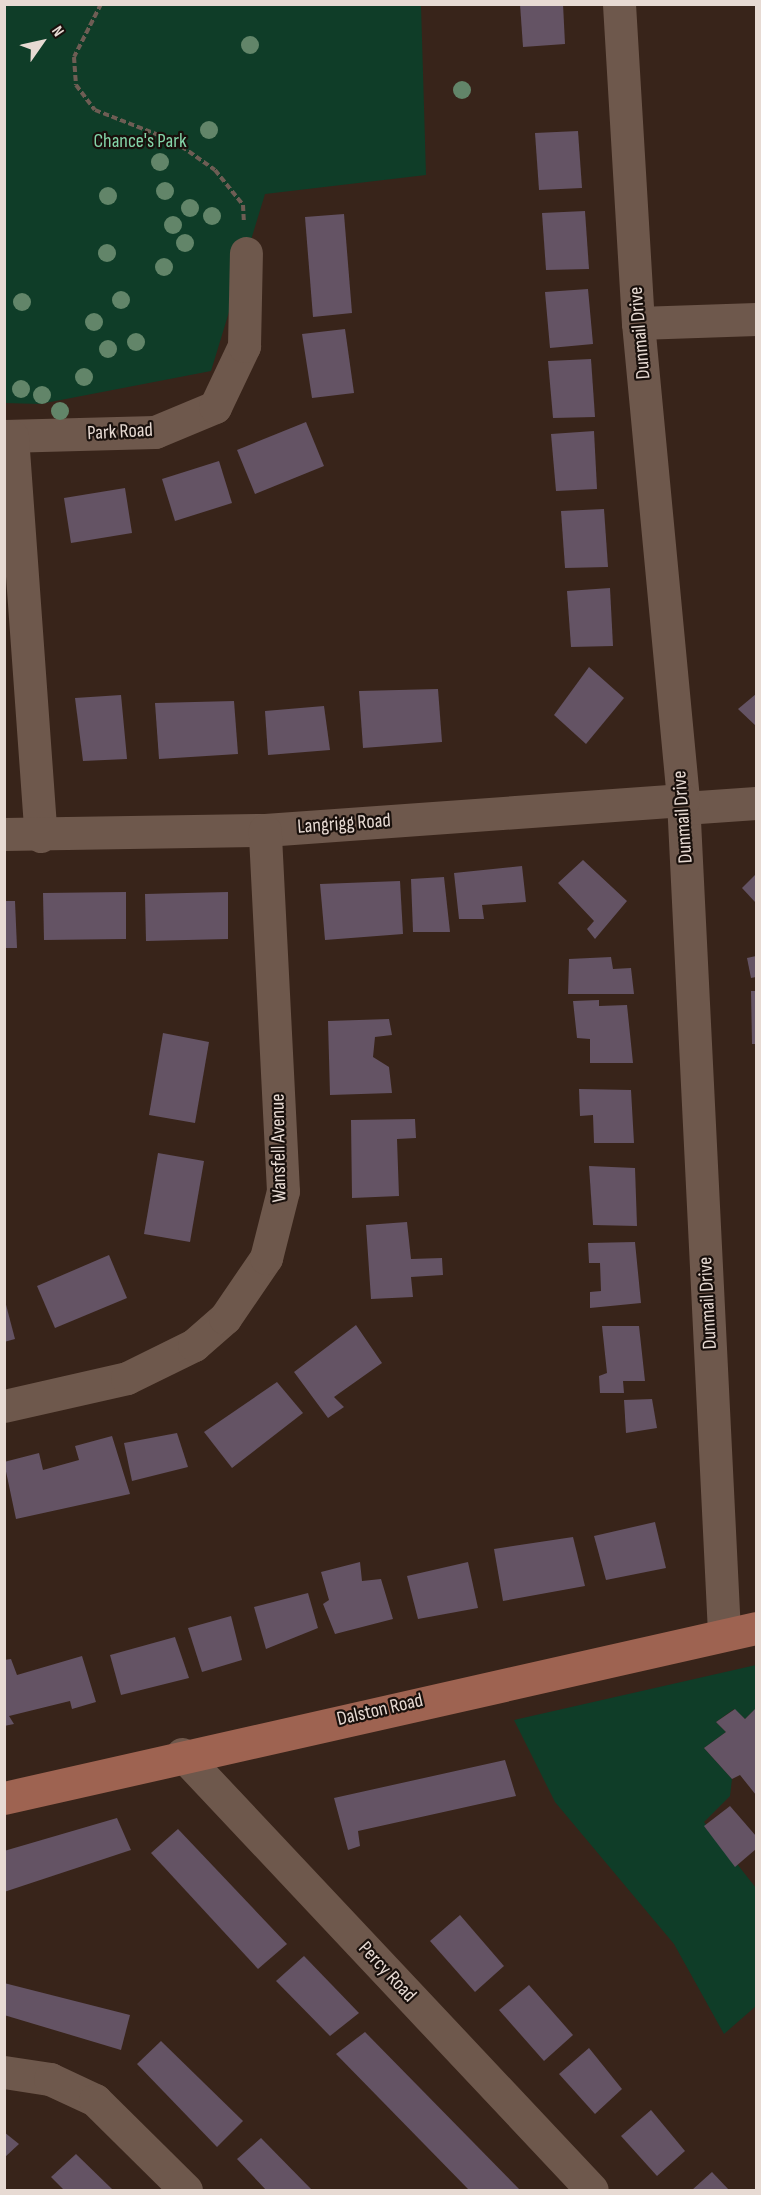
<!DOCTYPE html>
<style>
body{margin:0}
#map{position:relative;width:761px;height:2195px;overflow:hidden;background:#38241a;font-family:"Sofia Sans Condensed",sans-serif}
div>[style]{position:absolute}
.green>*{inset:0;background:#0f3d28}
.building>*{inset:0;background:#645364}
.path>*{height:4px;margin-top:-2px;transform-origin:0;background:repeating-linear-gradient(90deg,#6e5d54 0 6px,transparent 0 9px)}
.minor>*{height:33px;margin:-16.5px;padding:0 16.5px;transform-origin:16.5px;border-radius:16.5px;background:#6e584c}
.major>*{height:33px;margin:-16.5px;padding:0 16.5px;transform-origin:16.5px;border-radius:16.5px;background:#9e6351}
.trees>*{width:18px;height:18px;margin:-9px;border-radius:50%;background:#628569}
span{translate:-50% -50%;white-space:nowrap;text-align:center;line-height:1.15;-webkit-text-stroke:4.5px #19100c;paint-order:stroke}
.park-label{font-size:20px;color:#84d5a9}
.street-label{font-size:20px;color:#e7dad3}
.frame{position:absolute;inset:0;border:6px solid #e7dad3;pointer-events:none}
.north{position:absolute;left:12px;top:12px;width:60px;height:60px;-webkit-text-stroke:4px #19100c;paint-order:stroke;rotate:56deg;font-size:16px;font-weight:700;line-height:24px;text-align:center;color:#e7dad3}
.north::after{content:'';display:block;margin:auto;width:21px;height:27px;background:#e7dad3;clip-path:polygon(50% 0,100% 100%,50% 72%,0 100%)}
</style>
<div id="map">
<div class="green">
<div style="clip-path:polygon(5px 5px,421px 5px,426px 175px,265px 194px,211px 371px,40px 404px,5px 403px)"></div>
<div style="clip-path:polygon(756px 1665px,756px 1708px,745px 1719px,734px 1709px,716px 1722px,726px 1732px,704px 1748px,732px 1779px,730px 1796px,704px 1822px,756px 1888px,756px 2006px,724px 2034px,674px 1944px,555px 1802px,514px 1720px)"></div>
</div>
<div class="building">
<div style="clip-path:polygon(520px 4px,563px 4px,565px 44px,523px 47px)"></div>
<div style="clip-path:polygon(578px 131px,582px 188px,539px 190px,535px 133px)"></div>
<div style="clip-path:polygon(585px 211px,589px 269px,546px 270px,542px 213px)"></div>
<div style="clip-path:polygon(344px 214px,352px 313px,313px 317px,305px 217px)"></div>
<div style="clip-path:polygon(588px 289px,593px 344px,550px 348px,545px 292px)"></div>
<div style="clip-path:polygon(345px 329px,354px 393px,312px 398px,302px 334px)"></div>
<div style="clip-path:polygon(591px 359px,595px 417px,553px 418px,548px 361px)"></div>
<div style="clip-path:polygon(306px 422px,324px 466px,255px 494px,237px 450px)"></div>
<div style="clip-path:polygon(594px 431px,597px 489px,556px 491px,551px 434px)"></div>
<div style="clip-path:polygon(219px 461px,232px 503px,175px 521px,162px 479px)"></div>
<div style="clip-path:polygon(125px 488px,132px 533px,71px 543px,64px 498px)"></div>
<div style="clip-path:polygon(604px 509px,608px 567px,565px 568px,561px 511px)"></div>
<div style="clip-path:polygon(610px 588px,613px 646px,571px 647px,567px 591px)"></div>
<div style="clip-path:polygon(589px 667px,624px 698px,586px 744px,554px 715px)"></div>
<div style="clip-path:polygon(438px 689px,442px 742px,363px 748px,359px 691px)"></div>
<div style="clip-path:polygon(756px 694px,756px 726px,738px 709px)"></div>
<div style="clip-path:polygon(121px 695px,127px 759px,83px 761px,75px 698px)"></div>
<div style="clip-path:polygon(234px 701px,238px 754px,159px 759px,155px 703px)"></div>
<div style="clip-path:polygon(324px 706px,330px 750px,268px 755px,265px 711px)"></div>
<div style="clip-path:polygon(583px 860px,627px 901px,595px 939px,587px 929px,594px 921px,558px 883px)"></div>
<div style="clip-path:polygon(522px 866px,526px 902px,482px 905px,484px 919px,459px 919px,454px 873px)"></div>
<div style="clip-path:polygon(756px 874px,756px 903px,742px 888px)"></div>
<div style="clip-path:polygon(444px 877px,450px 932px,413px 932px,411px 879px)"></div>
<div style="clip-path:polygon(400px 881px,403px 934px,325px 940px,320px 884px)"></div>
<div style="clip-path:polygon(126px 892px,126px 939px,44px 940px,43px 893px)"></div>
<div style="clip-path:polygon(228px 892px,228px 939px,146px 941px,145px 894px)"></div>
<div style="clip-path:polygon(4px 901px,15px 901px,17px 948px,4px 948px)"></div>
<div style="clip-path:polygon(756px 956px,756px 977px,751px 978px,747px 958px)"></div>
<div style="clip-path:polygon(611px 957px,613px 969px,631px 968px,634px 994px,568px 994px,569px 959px)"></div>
<div style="clip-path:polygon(751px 991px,756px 991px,756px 1044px,752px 1044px)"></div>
<div style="clip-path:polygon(599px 1000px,599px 1006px,627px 1005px,633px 1063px,590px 1063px,590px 1039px,577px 1038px,573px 1001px)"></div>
<div style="clip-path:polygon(389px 1019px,392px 1035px,375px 1037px,373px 1057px,389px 1067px,392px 1093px,330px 1095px,328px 1021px)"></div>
<div style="clip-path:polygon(163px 1033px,209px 1042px,195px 1123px,149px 1115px)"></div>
<div style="clip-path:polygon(579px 1089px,631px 1090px,634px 1143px,594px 1143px,593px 1115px,580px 1116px)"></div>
<div style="clip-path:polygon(415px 1119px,416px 1138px,397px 1139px,399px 1196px,352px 1198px,351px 1120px)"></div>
<div style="clip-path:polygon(158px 1153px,204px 1161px,190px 1242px,144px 1234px)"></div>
<div style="clip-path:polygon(589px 1166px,635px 1168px,637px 1226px,593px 1225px)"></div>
<div style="clip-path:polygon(407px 1222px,411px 1259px,442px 1258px,443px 1275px,411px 1277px,413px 1297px,371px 1299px,366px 1225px)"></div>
<div style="clip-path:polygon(635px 1242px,641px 1303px,590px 1308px,590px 1292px,601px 1291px,600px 1263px,589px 1263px,588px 1243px)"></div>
<div style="clip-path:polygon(109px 1255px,127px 1298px,55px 1328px,37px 1286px)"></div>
<div style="clip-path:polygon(5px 1301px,15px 1339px,4px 1342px,4px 1302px)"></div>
<div style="clip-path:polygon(356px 1325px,382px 1363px,334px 1397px,344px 1407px,328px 1418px,294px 1372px)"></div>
<div style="clip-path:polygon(602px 1326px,639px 1326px,645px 1381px,623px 1381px,624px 1393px,600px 1393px,599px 1376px,607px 1373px)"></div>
<div style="clip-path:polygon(277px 1382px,303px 1413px,232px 1468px,204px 1432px)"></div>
<div style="clip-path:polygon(652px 1399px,657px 1428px,626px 1433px,624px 1400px)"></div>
<div style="clip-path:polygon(177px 1433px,188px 1467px,132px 1481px,124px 1443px)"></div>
<div style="clip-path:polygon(112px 1436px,130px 1494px,16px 1519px,4px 1462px,39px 1453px,43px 1470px,79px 1460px,75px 1446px)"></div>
<div style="clip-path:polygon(655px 1522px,666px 1568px,606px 1580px,594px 1536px)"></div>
<div style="clip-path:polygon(573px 1537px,585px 1586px,503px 1601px,494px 1549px)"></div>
<div style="clip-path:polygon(360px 1562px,362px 1581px,381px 1579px,393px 1619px,335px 1634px,323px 1604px,329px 1600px,321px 1572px)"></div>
<div style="clip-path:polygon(468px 1562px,478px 1608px,418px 1619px,407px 1576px)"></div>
<div style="clip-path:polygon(308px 1593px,318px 1628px,266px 1649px,254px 1607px)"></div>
<div style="clip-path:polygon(231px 1616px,242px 1660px,202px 1672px,188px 1628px)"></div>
<div style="clip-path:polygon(175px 1637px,189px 1678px,121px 1695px,110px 1655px)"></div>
<div style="clip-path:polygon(82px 1656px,96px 1702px,72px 1709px,70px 1701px,9px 1716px,14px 1724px,4px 1726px,4px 1660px,11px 1659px,17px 1675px)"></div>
<div style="clip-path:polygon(756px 1708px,756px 1795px,740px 1775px,732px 1779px,704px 1748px,726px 1732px,716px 1722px,735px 1709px,745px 1719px)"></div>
<div style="clip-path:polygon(505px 1760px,516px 1796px,358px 1831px,360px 1846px,348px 1850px,334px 1798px)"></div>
<div style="clip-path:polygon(730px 1806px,756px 1836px,756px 1849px,735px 1867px,704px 1826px)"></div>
<div style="clip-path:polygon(117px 1818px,131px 1850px,4px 1892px,4px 1851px)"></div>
<div style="clip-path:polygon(178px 1829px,287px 1944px,258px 1969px,151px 1853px)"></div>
<div style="clip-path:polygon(460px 1915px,504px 1966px,475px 1992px,430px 1941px)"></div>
<div style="clip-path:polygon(304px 1956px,359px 2013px,330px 2036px,276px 1981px)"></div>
<div style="clip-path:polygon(4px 1983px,130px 2015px,121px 2050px,4px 2015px)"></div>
<div style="clip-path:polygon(529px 1985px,573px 2035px,544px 2061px,499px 2010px)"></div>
<div style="clip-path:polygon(365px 2032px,520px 2190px,469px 2190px,336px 2054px)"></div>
<div style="clip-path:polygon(161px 2041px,243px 2121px,217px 2147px,137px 2064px)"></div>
<div style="clip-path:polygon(589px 2048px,622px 2089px,595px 2114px,559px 2074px)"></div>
<div style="clip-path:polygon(651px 2110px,685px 2151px,657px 2176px,621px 2136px)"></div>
<div style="clip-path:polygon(4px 2132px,19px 2144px,4px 2158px)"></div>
<div style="clip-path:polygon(261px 2138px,312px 2190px,266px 2190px,237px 2159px)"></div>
<div style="clip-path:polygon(76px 2154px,113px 2190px,64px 2190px,51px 2177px)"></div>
<div style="clip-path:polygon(712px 2172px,729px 2190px,692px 2190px)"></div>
</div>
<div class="path">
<div style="left:101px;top:4px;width:59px;rotate:117deg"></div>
<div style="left:74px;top:57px;width:28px;rotate:86deg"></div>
<div style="left:76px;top:85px;width:31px;rotate:53deg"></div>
<div style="left:95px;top:110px;width:85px;rotate:21.4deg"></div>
<div style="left:174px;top:141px;width:50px;rotate:35.3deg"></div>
<div style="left:215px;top:170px;width:45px;rotate:51.3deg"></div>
<div style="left:243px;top:205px;width:18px;rotate:87deg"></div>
</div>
<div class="minor">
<div style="left:619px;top:4px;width:320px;rotate:86.6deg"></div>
<div style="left:638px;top:323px;width:479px;rotate:84.6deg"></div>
<div style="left:683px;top:800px;width:833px;rotate:87.18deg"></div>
<div style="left:638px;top:323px;width:118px;rotate:-1.9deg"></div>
<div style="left:4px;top:436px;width:151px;rotate:-1.5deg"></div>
<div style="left:155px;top:432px;width:65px;rotate:-22.6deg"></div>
<div style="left:215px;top:407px;width:68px;rotate:-64.6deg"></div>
<div style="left:244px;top:346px;width:93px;rotate:-88.8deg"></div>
<div style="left:12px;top:436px;width:401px;rotate:85.9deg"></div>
<div style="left:684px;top:808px;width:72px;rotate:-4deg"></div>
<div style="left:4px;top:834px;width:261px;rotate:-0.9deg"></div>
<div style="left:265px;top:830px;width:419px;rotate:-4.1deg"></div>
<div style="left:4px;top:1406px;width:126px;rotate:-12.8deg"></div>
<div style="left:127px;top:1378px;width:75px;rotate:-26.2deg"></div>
<div style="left:194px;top:1345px;width:41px;rotate:-41.1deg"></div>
<div style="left:225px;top:1318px;width:73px;rotate:-55.7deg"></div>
<div style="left:266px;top:1258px;width:69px;rotate:-75.8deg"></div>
<div style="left:283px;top:1191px;width:361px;rotate:-92.9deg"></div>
<div style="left:182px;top:1754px;width:598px;rotate:46.76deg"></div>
<div style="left:4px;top:2072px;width:47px;rotate:8.7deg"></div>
<div style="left:50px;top:2079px;width:50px;rotate:25deg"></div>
<div style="left:95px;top:2100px;width:128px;rotate:44.7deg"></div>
</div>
<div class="major">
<div style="left:4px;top:1798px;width:771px;rotate:-12.74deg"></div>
</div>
<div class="trees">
<div style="left:250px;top:45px"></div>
<div style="left:462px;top:90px"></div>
<div style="left:209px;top:130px"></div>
<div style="left:160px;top:162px"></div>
<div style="left:165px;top:191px"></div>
<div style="left:108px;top:196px"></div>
<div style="left:190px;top:208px"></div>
<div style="left:212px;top:216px"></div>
<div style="left:173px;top:225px"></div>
<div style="left:185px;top:243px"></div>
<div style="left:107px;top:253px"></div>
<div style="left:164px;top:267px"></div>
<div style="left:121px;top:300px"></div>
<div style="left:22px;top:302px"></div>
<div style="left:94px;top:322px"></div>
<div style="left:136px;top:342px"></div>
<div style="left:108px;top:349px"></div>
<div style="left:84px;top:377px"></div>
<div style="left:21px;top:389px"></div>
<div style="left:42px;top:395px"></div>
<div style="left:60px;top:411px"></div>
</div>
<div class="park-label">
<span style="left:140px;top:141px">Chance's Park</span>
</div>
<div class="street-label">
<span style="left:640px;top:333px;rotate:-95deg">Dunmail Drive</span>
<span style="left:120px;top:432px;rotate:-3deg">Park Road</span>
<span style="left:683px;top:817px;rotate:-94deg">Dunmail Drive</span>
<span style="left:344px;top:824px;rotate:-4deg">Langrigg Road</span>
<span style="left:279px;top:1148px;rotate:-91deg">Wansfell Avenue</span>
<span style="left:708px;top:1303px;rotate:-93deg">Dunmail Drive</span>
<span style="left:380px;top:1710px;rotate:-13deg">Dalston Road</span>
<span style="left:387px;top:1972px;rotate:47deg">Percy Road</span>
</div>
<div class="frame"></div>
<div class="north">N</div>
</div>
